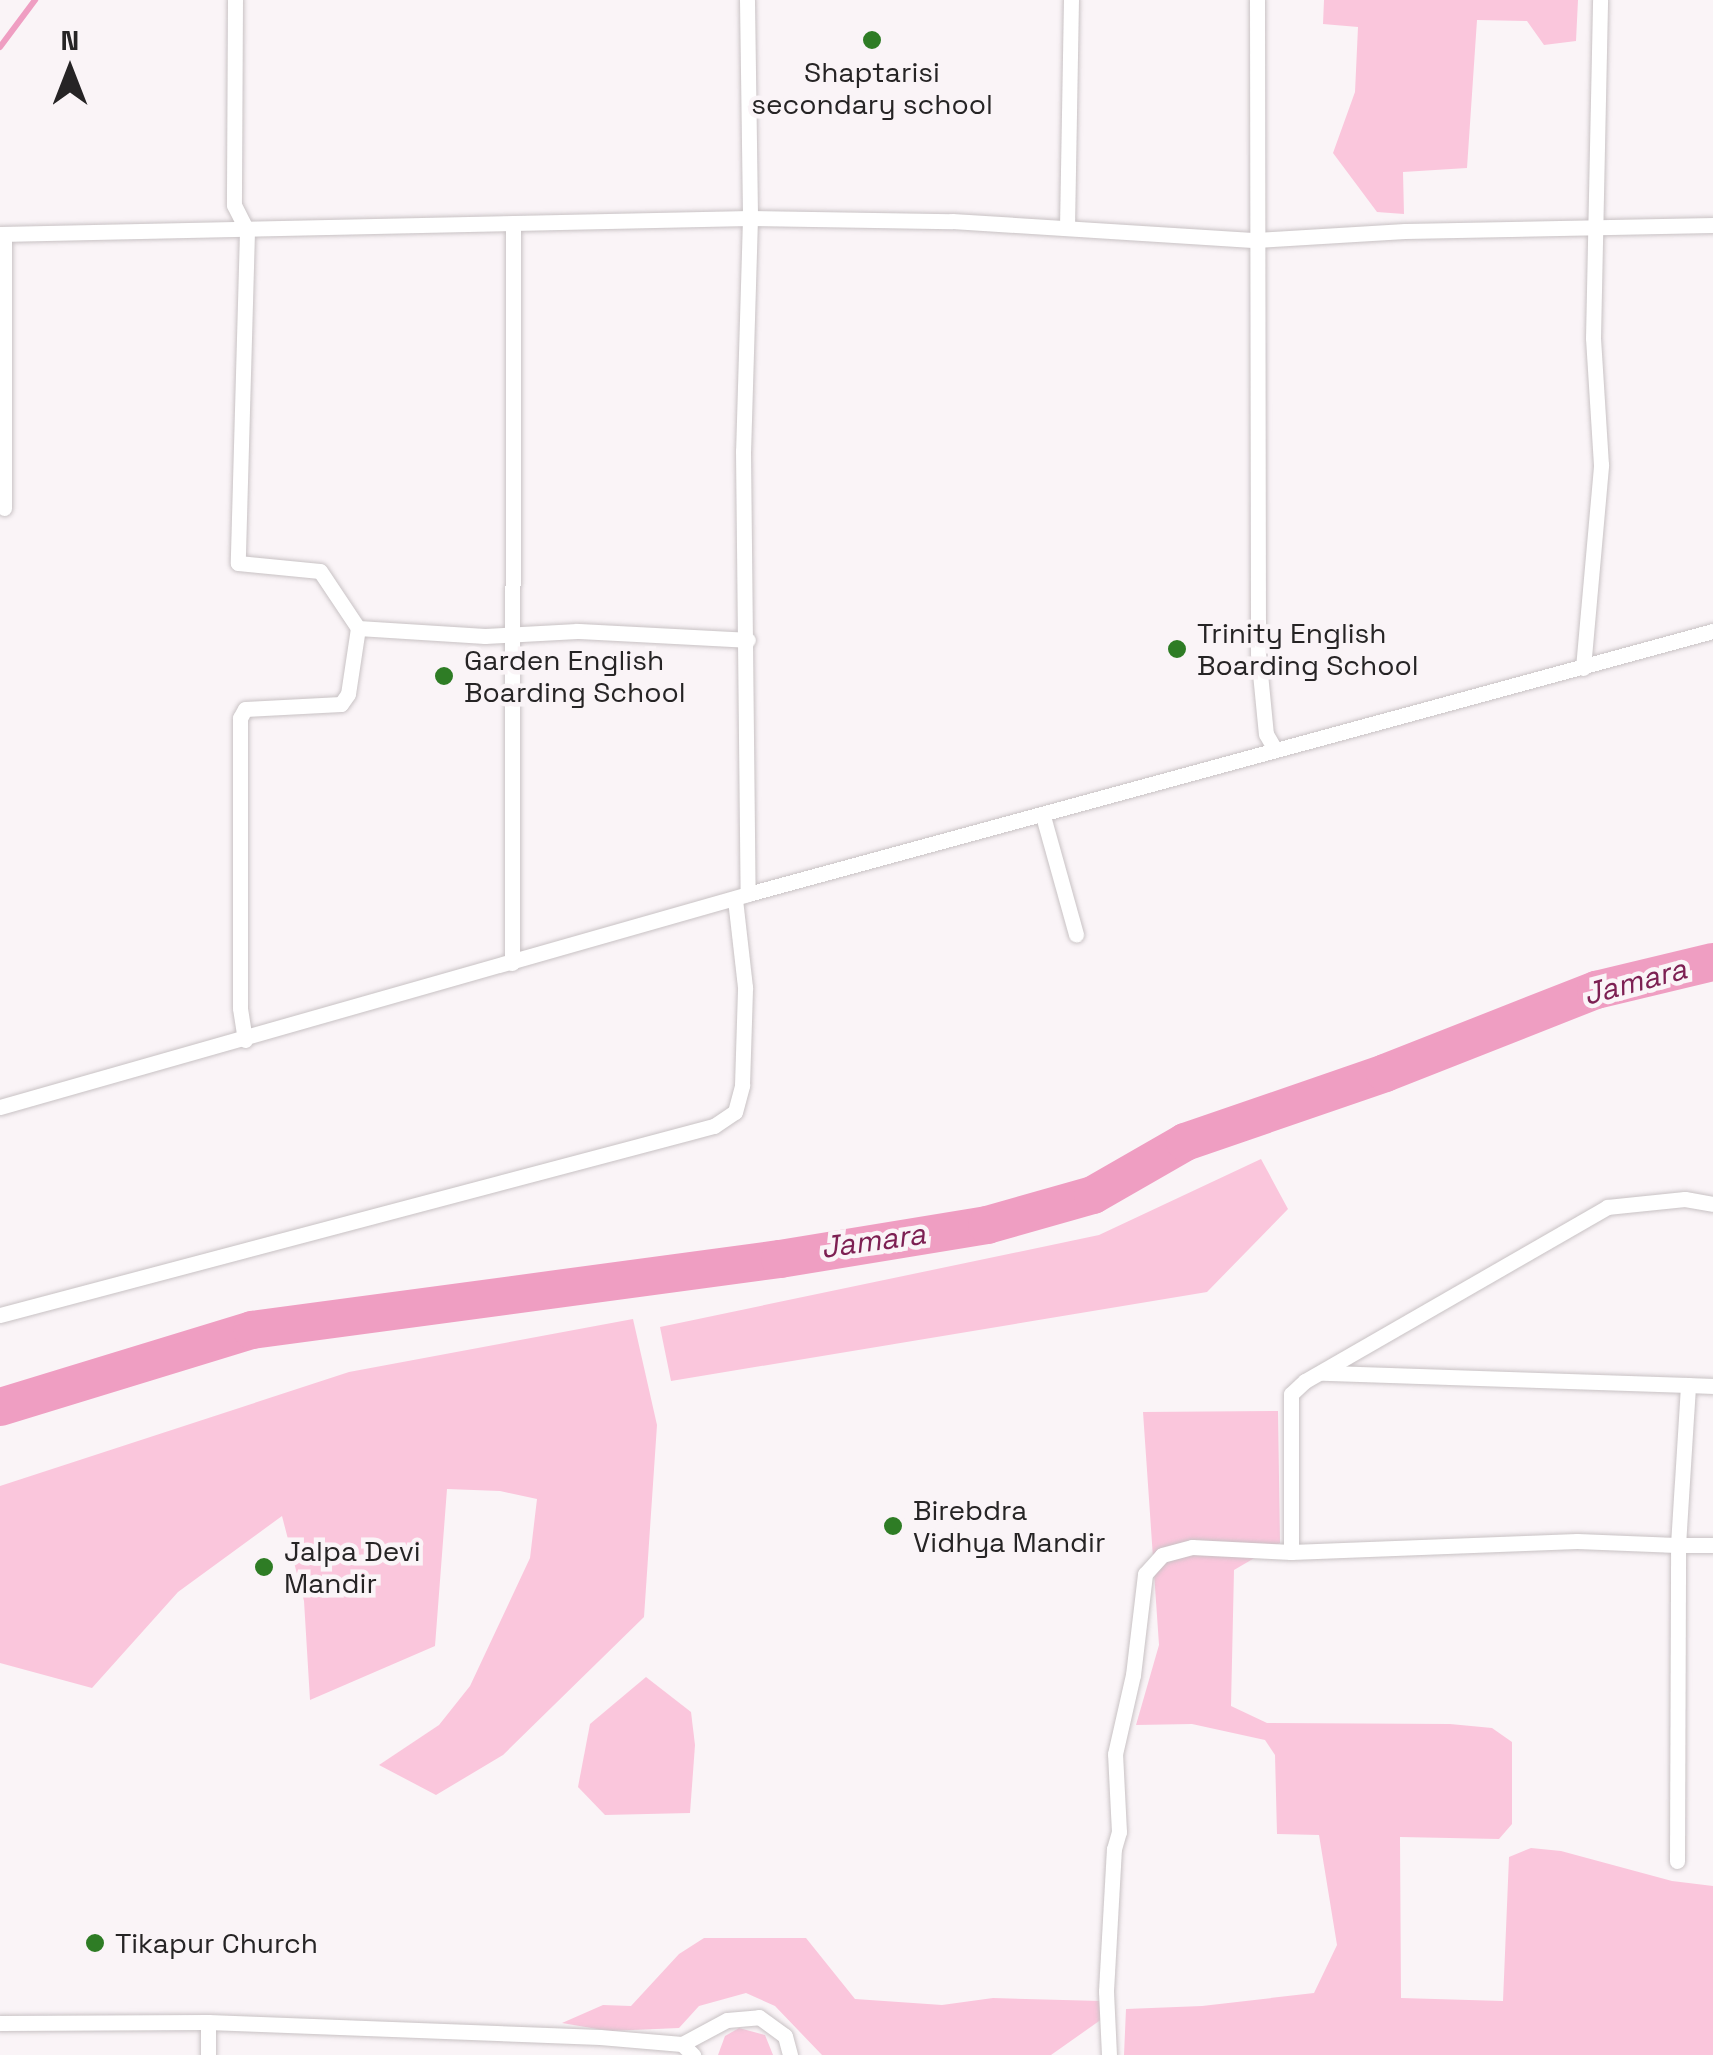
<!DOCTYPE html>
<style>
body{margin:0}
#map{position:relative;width:1713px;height:2055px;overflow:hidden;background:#faf4f7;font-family:"Space Grotesk",sans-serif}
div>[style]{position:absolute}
.green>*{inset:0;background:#fac6dc}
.stream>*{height:6px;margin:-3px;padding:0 3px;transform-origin:3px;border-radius:3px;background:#ef9ec2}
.river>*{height:38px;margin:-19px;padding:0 19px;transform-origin:19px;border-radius:19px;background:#ef9ec2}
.roads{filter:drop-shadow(0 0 2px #c8c2c4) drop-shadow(0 0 2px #c8c2c4)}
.street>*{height:15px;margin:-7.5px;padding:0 7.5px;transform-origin:7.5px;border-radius:7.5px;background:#fff}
.dots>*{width:28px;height:28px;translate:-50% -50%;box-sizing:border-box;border:5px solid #faf4f7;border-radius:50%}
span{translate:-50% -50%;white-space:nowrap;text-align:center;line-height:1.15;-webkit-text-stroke:9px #faf4f7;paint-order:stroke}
.poi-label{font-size:28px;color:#262425}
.left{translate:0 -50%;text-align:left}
.water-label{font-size:30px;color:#7d2053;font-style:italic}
.north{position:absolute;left:20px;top:20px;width:100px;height:100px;-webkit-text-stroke:8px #faf4f7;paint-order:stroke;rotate:0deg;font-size:28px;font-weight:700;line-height:40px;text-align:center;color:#262425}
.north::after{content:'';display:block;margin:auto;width:35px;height:45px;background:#262425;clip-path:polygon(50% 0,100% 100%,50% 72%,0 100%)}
</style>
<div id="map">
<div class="green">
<div style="clip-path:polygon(1324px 0,1578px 0,1576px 41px,1544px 45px,1527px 21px,1477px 20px,1467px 168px,1403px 172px,1404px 214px,1377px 212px,1333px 153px,1355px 92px,1358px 27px,1323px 24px)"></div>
<div style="clip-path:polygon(1261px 1159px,1288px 1209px,1207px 1292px,671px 1381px,660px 1327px,1099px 1235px)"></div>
<div style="clip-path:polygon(633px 1319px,657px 1425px,644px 1617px,503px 1755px,436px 1795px,379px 1765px,439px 1725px,470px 1686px,530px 1558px,537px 1499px,500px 1491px,447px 1489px,435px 1646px,310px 1700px,304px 1601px,282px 1516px,178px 1592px,92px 1688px,0 1663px,0 1486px,349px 1372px)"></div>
<div style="clip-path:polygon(1278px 1411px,1280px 1543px,1234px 1570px,1231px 1706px,1267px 1723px,1450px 1724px,1492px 1728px,1512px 1742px,1512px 1824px,1499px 1839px,1400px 1837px,1401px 1998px,1503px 2001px,1509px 1857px,1531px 1848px,1561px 1851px,1672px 1881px,1713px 1886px,1713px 2055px,1124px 2055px,1126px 2009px,1202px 2006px,1314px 1993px,1337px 1945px,1319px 1835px,1277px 1834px,1275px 1755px,1265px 1740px,1192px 1724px,1136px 1725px,1159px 1645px,1143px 1412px)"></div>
<div style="clip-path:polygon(646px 1677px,691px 1712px,695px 1745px,690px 1813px,605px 1815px,578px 1787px,590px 1724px)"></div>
<div style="clip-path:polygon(704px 1938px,806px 1938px,855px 1999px,942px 2005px,993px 1998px,1101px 2001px,1102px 2019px,1051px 2055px,822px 2055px,775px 2006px,746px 1993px,699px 2006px,679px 2028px,609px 2031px,562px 2023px,603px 2005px,631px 2006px,679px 1954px)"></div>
<div style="clip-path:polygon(739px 2028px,765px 2035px,773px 2055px,718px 2055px,725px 2036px)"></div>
</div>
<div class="stream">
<div style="left:0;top:47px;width:59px;rotate:-53.3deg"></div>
</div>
<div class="river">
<div style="left:0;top:1407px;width:264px;rotate:-17deg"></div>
<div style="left:252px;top:1330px;width:533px;rotate:-7.66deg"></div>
<div style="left:780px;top:1259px;width:210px;rotate:-9.3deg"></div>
<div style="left:987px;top:1225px;width:110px;rotate:-15.8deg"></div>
<div style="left:1093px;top:1195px;width:106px;rotate:-29.9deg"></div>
<div style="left:1185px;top:1142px;width:212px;rotate:-19deg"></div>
<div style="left:1385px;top:1073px;width:227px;rotate:-21.5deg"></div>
<div style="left:1596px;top:990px;width:120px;rotate:-13.5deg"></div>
</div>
<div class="roads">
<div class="street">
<div style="left:235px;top:0;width:205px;rotate:90.3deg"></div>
<div style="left:234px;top:205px;width:29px;rotate:63deg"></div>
<div style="left:247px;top:231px;width:332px;rotate:91.6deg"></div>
<div style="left:238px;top:563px;width:82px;rotate:5.6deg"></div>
<div style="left:320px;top:571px;width:69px;rotate:56.3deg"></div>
<div style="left:747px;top:0;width:218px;rotate:89.2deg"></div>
<div style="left:750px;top:218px;width:233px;rotate:91.7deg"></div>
<div style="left:743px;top:451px;width:443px;rotate:89.4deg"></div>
<div style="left:1257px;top:0;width:653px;rotate:89.91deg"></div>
<div style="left:1258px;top:653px;width:81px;rotate:84.4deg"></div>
<div style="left:1266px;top:734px;width:16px;rotate:60deg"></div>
<div style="left:1067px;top:228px;width:228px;rotate:-89deg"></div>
<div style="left:0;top:234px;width:750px;rotate:-1.22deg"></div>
<div style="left:750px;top:218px;width:202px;rotate:0.9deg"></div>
<div style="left:952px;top:221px;width:305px;rotate:3.6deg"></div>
<div style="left:1256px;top:240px;width:149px;rotate:-3.5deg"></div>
<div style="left:1405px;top:231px;width:308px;rotate:-1.1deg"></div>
<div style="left:4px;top:234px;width:274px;rotate:90deg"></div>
<div style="left:1583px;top:668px;width:204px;rotate:-84.9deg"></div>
<div style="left:1601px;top:465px;width:127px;rotate:-93.6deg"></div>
<div style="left:1593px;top:338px;width:338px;rotate:-88.8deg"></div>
<div style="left:1043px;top:816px;width:123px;rotate:74.4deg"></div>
<div style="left:512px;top:963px;width:739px;rotate:-89.92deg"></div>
<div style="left:245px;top:1040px;width:32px;rotate:-99deg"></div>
<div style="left:240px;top:1008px;width:290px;rotate:-90deg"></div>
<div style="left:240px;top:718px;width:10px;rotate:-61deg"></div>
<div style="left:245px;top:709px;width:96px;rotate:-3deg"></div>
<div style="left:341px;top:704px;width:12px;rotate:-55deg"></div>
<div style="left:348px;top:694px;width:67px;rotate:-81.4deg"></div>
<div style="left:358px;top:628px;width:127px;rotate:3.6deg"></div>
<div style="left:485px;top:636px;width:92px;rotate:-3.1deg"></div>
<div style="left:577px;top:631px;width:171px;rotate:3deg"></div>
<div style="left:0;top:1107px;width:778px;rotate:-15.89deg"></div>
<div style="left:748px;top:894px;width:1000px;rotate:-15.25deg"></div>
<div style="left:0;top:1315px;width:739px;rotate:-14.83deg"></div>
<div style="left:714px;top:1126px;width:25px;rotate:-34deg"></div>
<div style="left:735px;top:1112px;width:28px;rotate:-75deg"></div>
<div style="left:742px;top:1085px;width:98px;rotate:-88.2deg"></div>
<div style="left:745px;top:987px;width:89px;rotate:-96.5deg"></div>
<div style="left:1688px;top:1385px;width:25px;rotate:2deg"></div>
<div style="left:1291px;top:1552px;width:158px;rotate:-90deg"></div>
<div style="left:1291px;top:1394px;width:19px;rotate:-43deg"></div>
<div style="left:1305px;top:1381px;width:349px;rotate:-29.9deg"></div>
<div style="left:1607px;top:1207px;width:78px;rotate:-5.9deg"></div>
<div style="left:1685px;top:1199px;width:28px;rotate:10deg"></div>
<div style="left:1677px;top:1861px;width:316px;rotate:-89.8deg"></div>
<div style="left:1678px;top:1545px;width:35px"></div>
<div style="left:0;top:2023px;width:208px;rotate:-0.3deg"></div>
<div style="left:208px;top:2022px;width:392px;rotate:2.2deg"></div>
<div style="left:600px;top:2037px;width:82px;rotate:4.9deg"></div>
<div style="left:682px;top:2044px;width:16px;rotate:45deg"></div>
<div style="left:682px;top:2044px;width:51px;rotate:-28.1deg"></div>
<div style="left:727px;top:2020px;width:32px;rotate:-5deg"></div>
<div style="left:759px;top:2017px;width:32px;rotate:36deg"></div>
<div style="left:785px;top:2036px;width:20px;rotate:75deg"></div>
<div style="left:208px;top:2055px;width:33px;rotate:-90deg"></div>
<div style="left:1109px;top:2055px;width:64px;rotate:-92.7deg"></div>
<div style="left:1106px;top:1991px;width:142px;rotate:-86.8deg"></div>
<div style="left:1114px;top:1849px;width:18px;rotate:-74deg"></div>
<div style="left:1119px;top:1832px;width:78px;rotate:-92.9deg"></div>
<div style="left:1115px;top:1754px;width:81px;rotate:-77.2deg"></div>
<div style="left:1133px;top:1675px;width:102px;rotate:-83.2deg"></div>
<div style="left:1145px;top:1574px;width:25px;rotate:-48deg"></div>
<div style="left:1162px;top:1555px;width:31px;rotate:-15deg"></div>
<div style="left:1192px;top:1547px;width:99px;rotate:2.9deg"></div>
<div style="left:1291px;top:1552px;width:286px;rotate:-2.2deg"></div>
<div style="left:1577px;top:1541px;width:101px;rotate:2.3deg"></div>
<div style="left:1678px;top:1545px;width:160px;rotate:-86.4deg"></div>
<div style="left:1688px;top:1385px;width:366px;rotate:-178.1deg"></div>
</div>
</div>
<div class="dots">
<div style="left:872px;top:40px;background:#2e7c25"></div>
<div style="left:1177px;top:649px;background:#2e7c25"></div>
<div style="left:444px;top:676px;background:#2e7c25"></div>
<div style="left:893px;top:1526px;background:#2e7c25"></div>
<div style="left:264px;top:1567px;background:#2e7c25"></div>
<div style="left:95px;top:1943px;background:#2e7c25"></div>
</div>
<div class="poi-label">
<span style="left:872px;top:88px">Shaptarisi<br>secondary school</span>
<span class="left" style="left:1197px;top:649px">Trinity English<br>Boarding School</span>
<span class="left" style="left:464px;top:676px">Garden English<br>Boarding School</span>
<span class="left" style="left:913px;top:1526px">Birebdra<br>Vidhya Mandir</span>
<span class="left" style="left:284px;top:1567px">Jalpa Devi<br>Mandir</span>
<span class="left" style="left:115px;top:1943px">Tikapur Church</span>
</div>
<div class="water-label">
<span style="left:1635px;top:982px;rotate:-15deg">Jamara</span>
<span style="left:873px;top:1241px;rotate:-8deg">Jamara</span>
</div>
<div class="north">N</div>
</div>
